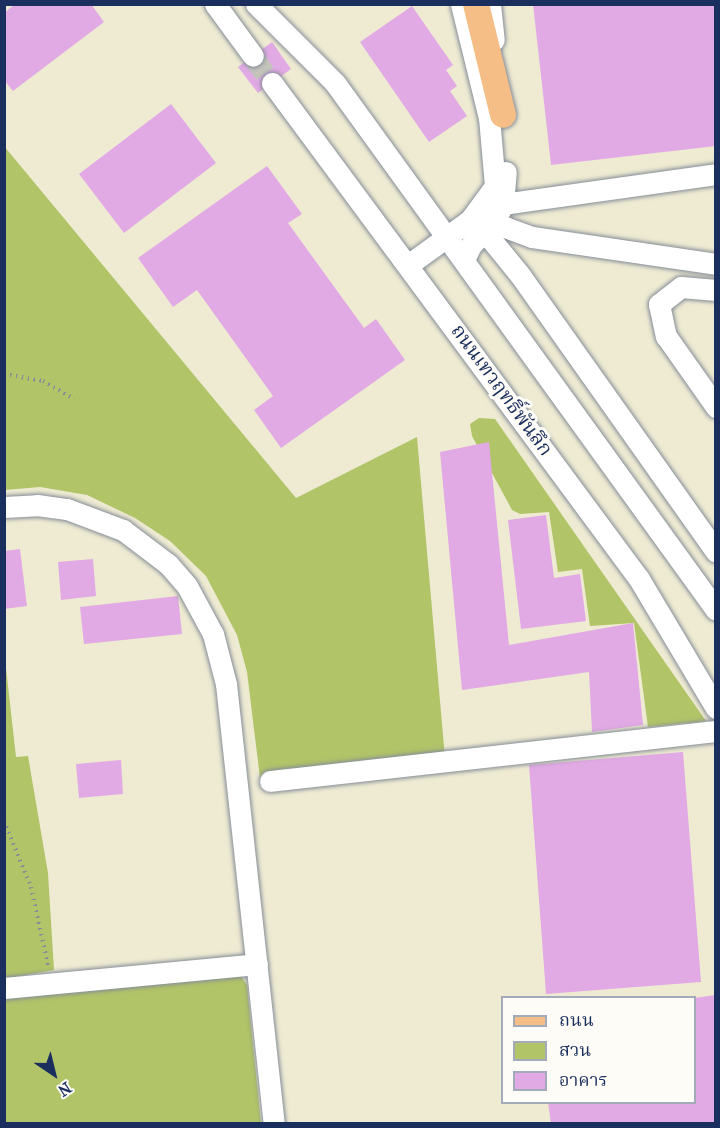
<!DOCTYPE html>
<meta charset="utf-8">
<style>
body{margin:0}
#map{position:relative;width:720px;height:1128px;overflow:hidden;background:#efebd3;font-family:"IM FELL French Canon","Noto Serif Thai",serif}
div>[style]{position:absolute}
.green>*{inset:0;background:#b1c468}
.building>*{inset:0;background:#e1aae5}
.minor-tunnel>*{height:21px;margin-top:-10.5px;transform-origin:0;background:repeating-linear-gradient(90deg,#c5c5bc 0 21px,transparent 0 31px)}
.path>*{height:4px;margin-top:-2px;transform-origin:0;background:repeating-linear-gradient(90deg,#858d98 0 1.5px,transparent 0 6px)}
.roads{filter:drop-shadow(0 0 2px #858d98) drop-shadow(0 0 2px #858d98)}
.minor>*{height:21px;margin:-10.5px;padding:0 10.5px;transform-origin:10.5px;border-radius:10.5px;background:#fff}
.major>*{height:26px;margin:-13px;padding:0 13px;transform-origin:13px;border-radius:13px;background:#f6be87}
span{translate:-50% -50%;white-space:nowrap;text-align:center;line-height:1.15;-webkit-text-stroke:6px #fdfcf7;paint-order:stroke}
.street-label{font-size:20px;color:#1b2f5e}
.frame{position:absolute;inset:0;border:6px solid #1b2f5e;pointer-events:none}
.legend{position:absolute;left:501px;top:996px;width:195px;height:108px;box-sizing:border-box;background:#fdfcf7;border:2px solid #a3aaba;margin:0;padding:8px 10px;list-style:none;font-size:18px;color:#1b2f5e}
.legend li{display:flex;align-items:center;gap:12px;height:30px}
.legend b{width:30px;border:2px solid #a3aaba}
.north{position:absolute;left:24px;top:1044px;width:60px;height:60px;-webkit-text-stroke:4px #fdfcf7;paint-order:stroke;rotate:145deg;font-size:16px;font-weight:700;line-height:24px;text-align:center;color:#1b2f5e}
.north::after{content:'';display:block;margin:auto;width:21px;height:27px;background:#1b2f5e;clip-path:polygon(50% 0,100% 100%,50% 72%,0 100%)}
</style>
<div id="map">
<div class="green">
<div style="clip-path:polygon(4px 146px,296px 498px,417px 437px,445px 758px,260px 778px,247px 672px,237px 635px,206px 576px,170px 541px,135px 518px,87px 495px,40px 487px,5px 490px)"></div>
<div style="clip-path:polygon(479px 418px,495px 419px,706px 721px,648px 727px,634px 623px,590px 626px,582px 569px,558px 572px,549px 512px,520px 514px,512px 510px,472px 436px,470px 424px)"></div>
<div style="clip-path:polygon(4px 650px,16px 757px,28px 756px,48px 873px,54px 970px,9px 978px,4px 976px)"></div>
<div style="clip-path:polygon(230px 976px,241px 976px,247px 985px,261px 1123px,5px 1124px,5px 999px)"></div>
</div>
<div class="building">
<div style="clip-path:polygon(15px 4px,91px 4px,104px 22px,13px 91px,4px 80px,4px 13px)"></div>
<div style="clip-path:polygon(533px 4px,716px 4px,716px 146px,551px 165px)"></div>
<div style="clip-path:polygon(412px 6px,453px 65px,446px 70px,457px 86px,450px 91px,467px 116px,429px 142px,360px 42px)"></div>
<div style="clip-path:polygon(272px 42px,291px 69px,258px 93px,238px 67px)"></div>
<div style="clip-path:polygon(171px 104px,216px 163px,124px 233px,79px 174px)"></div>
<div style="clip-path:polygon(267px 166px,302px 214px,288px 223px,364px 328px,376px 319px,405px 360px,281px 448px,254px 410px,273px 396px,197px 290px,173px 307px,138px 258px)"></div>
<div style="clip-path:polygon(489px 442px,509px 645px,633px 623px,643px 725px,592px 732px,589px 672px,462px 690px,440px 452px)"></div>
<div style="clip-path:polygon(546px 515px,554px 578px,580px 574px,586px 621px,521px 629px,508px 520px)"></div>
<div style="clip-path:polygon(20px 549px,27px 606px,4px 609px,4px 551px)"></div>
<div style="clip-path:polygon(93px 559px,96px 596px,61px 600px,58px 562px)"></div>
<div style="clip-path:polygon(178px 596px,182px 634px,84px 644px,80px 607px)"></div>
<div style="clip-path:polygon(683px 752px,701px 982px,546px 994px,529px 765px)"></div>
<div style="clip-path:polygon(121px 760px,123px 794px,79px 798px,76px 764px)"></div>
<div style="clip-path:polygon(716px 995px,716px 1124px,551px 1124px,548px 1102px,694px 1102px,694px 998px)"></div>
</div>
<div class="minor-tunnel">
<div style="left:253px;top:56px;width:33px;rotate:55deg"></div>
</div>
<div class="path">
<div style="left:4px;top:374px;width:40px;rotate:10deg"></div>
<div style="left:43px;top:381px;width:36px;rotate:30deg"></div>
<div style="left:4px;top:821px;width:71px;rotate:67.8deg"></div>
<div style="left:31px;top:887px;width:80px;rotate:77.7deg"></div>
</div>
<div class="roads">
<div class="minor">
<div style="left:215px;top:4px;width:64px;rotate:53.8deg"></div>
<div style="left:256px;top:4px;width:112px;rotate:45deg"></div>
<div style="left:335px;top:83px;width:650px;rotate:54.13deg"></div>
<div style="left:490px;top:4px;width:36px;rotate:84deg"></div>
<div style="left:272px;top:83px;width:617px;rotate:53.5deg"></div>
<div style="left:639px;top:579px;width:150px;rotate:59.2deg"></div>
<div style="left:503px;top:204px;width:215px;rotate:-8deg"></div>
<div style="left:494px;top:223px;width:40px;rotate:20.2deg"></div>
<div style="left:532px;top:237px;width:186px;rotate:8.3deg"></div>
<div style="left:485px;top:232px;width:55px;rotate:50.9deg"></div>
<div style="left:520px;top:275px;width:339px;rotate:54.7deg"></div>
<div style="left:464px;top:260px;width:17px;rotate:-65deg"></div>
<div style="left:471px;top:245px;width:32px;rotate:-44deg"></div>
<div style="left:494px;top:223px;width:21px;rotate:-65deg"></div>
<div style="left:503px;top:204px;width:32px;rotate:-85deg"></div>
<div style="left:408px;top:265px;width:77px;rotate:-36deg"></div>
<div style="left:470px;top:220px;width:42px;rotate:-53.7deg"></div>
<div style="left:495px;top:186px;width:68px;rotate:-95deg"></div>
<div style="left:489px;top:118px;width:117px;rotate:-103.8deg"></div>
<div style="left:716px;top:290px;width:35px;rotate:-175deg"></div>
<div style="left:681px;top:287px;width:28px;rotate:142deg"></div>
<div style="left:659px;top:304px;width:33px;rotate:78deg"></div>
<div style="left:666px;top:336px;width:87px;rotate:54.8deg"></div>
<div style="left:4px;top:507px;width:33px;rotate:-3deg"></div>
<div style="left:37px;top:505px;width:30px;rotate:8deg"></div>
<div style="left:67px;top:509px;width:60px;rotate:20.6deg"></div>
<div style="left:123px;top:530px;width:56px;rotate:37.1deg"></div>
<div style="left:168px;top:564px;width:29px;rotate:49deg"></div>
<div style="left:187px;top:586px;width:55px;rotate:61.6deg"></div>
<div style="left:213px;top:634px;width:52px;rotate:75.4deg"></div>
<div style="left:226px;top:684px;width:443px;rotate:83.8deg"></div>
<div style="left:270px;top:781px;width:449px;rotate:-6.4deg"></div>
<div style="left:4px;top:988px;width:254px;rotate:-5.4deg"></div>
</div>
<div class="major">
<div style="left:476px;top:4px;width:114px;rotate:76.3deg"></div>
</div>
</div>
<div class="street-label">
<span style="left:502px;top:390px;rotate:54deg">ถนนเทวฤทธิ์พันลึก</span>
</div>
<div class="frame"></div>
<ul class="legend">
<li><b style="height:8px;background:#f6be87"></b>ถนน</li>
<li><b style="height:16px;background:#b1c468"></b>สวน</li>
<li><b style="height:16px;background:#e1aae5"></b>อาคาร</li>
</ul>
<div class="north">N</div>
</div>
